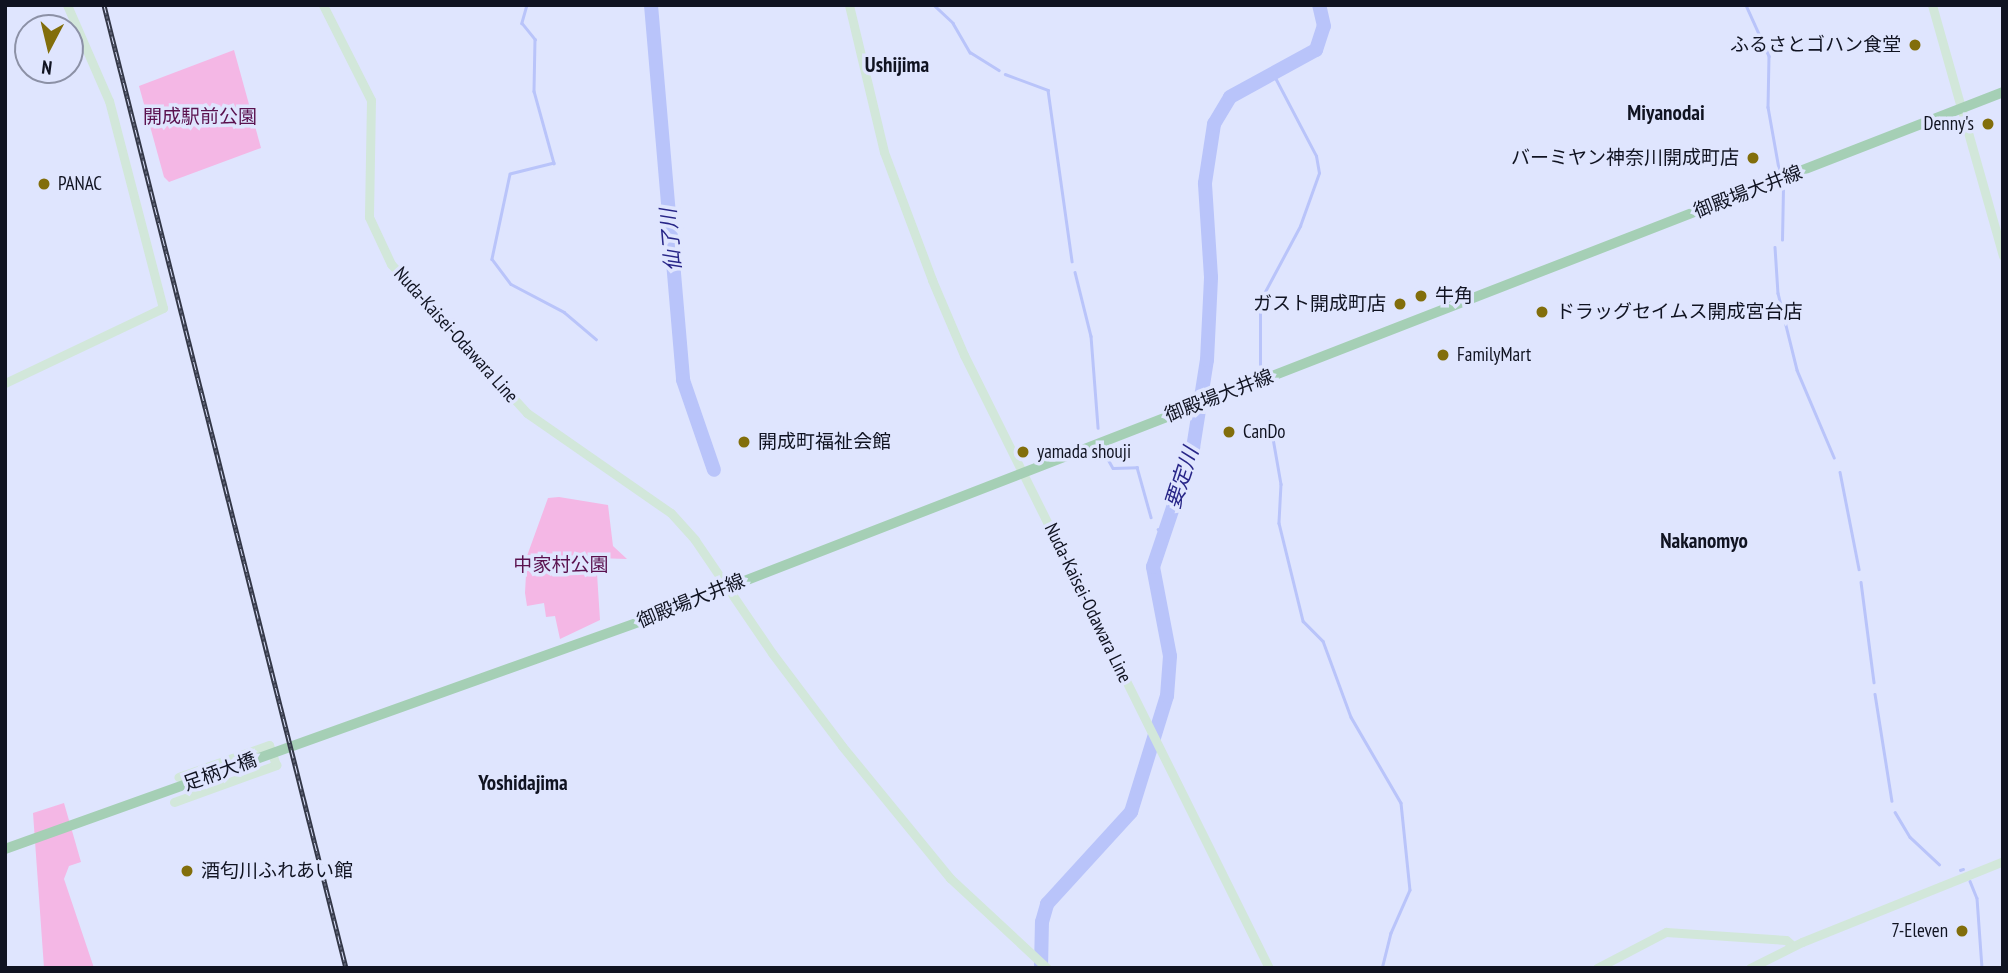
<!DOCTYPE html>
<meta charset="utf-8">
<style>
body{margin:0}
#map{position:relative;width:2008px;height:973px;overflow:hidden;background:#dfe5fe;font-family:"PT Sans Narrow","Noto Sans JP",sans-serif}
div>[style]{position:absolute}
.green>*{inset:0;background:#f4b7e5}
.stream>*{height:2.5px;margin:-1.25px;padding:0 1.25px;transform-origin:1.25px;border-radius:1.25px;background:#b9c4fa}
.river>*{height:14px;margin:-7px;padding:0 7px;transform-origin:7px;border-radius:7px;background:#b9c4fa}
.secondary>*{height:9px;margin:-4.5px;padding:0 4.5px;transform-origin:4.5px;border-radius:4.5px;background:#d2e7da}
.primary>*{height:10px;margin:-5px;padding:0 5px;transform-origin:5px;border-radius:5px;background:#a5cfb5}
.rail>*{height:5px;margin-top:-2.5px;transform-origin:0;background:repeating-linear-gradient(90deg,#dfe5fe 0 8px,#343848 0 16px);box-sizing:border-box;border-block:2px solid #343848}
.dots>*{width:19px;height:19px;translate:-50% -50%;box-sizing:border-box;border:4px solid #dfe5fe;border-radius:50%}
span{translate:-50% -50%;white-space:nowrap;text-align:center;line-height:1.15;-webkit-text-stroke:7px #dfe5fe;paint-order:stroke}
.poi-label{font-size:19px;color:#101321}
.right{translate:-100% -50%;text-align:right}
.left{translate:0 -50%;text-align:left}
.park-label{font-size:19px;color:#5a114e}
.street-label{font-size:19px;color:#101321}
.neighbourhood-label{font-size:21px;color:#101321;font-weight:700}
.water-label{font-size:21px;color:#282688;font-style:italic}
.frame{position:absolute;inset:0;border:7px solid #101321;pointer-events:none}
.north{position:absolute;left:14px;top:14px;width:70px;height:70px;box-sizing:border-box;background:#dfe5fe;border:2px solid #8c91a6;border-radius:50%;rotate:187deg;font-size:19px;font-weight:700;line-height:28px;text-align:center;color:#101321}
.north::after{content:'';display:block;margin:auto;width:24px;height:32px;background:#826e0b;clip-path:polygon(50% 0,100% 100%,50% 72%,0 100%)}
</style>
<div id="map">
<div class="green">
<div style="clip-path:polygon(234px 50px,261px 148px,169px 182px,164px 177px,139px 86px)"></div>
<div style="clip-path:polygon(559px 497px,608px 505px,613px 546px,627px 559px,596px 558px,600px 620px,560px 639px,555px 616px,546px 617px,544px 603px,527px 606px,525px 593px,527px 556px,548px 498px)"></div>
<div style="clip-path:polygon(64px 803px,81px 862px,69px 866px,64px 879px,94px 968px,44px 968px,33px 813px)"></div>
</div>
<div class="stream">
<div style="left:527px;top:5px;width:19px;rotate:106deg"></div>
<div style="left:522px;top:23px;width:21px;rotate:51deg"></div>
<div style="left:535px;top:39px;width:52px;rotate:91.1deg"></div>
<div style="left:534px;top:91px;width:75px;rotate:74.5deg"></div>
<div style="left:554px;top:163px;width:45px;rotate:166deg"></div>
<div style="left:510px;top:174px;width:87px;rotate:102deg"></div>
<div style="left:492px;top:259px;width:31px;rotate:53deg"></div>
<div style="left:511px;top:284px;width:60px;rotate:27.8deg"></div>
<div style="left:564px;top:312px;width:42px;rotate:40.2deg"></div>
<div style="left:934px;top:5px;width:26px;rotate:43deg"></div>
<div style="left:953px;top:23px;width:34px;rotate:60deg"></div>
<div style="left:970px;top:52px;width:34px;rotate:32deg"></div>
<div style="left:1746px;top:5px;width:56px;rotate:65.7deg"></div>
<div style="left:1769px;top:56px;width:51px;rotate:91.1deg"></div>
<div style="left:1768px;top:107px;width:63px;rotate:79.9deg"></div>
<div style="left:1005px;top:74px;width:46px;rotate:20.4deg"></div>
<div style="left:1048px;top:90px;width:173px;rotate:82deg"></div>
<div style="left:1782px;top:240px;width:50px;rotate:-88.9deg"></div>
<div style="left:1775px;top:247px;width:46px;rotate:86.3deg"></div>
<div style="left:1778px;top:293px;width:79px;rotate:76.1deg"></div>
<div style="left:1797px;top:370px;width:95px;rotate:67deg"></div>
<div style="left:1075px;top:272px;width:66px;rotate:76deg"></div>
<div style="left:1091px;top:336px;width:92px;rotate:85.6deg"></div>
<div style="left:1260px;top:365px;width:64px;rotate:-90deg"></div>
<div style="left:1260px;top:301px;width:85px;rotate:-61.9deg"></div>
<div style="left:1300px;top:226px;width:56px;rotate:-70.3deg"></div>
<div style="left:1319px;top:173px;width:17px;rotate:-100deg"></div>
<div style="left:1316px;top:156px;width:90px;rotate:-117.7deg"></div>
<div style="left:1270px;top:421px;width:64px;rotate:80.1deg"></div>
<div style="left:1281px;top:484px;width:39px;rotate:93deg"></div>
<div style="left:1279px;top:523px;width:101px;rotate:76.2deg"></div>
<div style="left:1303px;top:621px;width:28px;rotate:45deg"></div>
<div style="left:1323px;top:641px;width:81px;rotate:69.8deg"></div>
<div style="left:1351px;top:717px;width:99px;rotate:59.8deg"></div>
<div style="left:1401px;top:803px;width:87px;rotate:84.1deg"></div>
<div style="left:1410px;top:890px;width:47px;rotate:113.8deg"></div>
<div style="left:1391px;top:933px;width:36px;rotate:104deg"></div>
<div style="left:1104px;top:452px;width:18px;rotate:61deg"></div>
<div style="left:1113px;top:468px;width:24px;rotate:-2deg"></div>
<div style="left:1137px;top:467px;width:52px;rotate:74.4deg"></div>
<div style="left:1840px;top:472px;width:99px;rotate:78.9deg"></div>
<div style="left:1158px;top:529px;width:9px;rotate:54deg"></div>
<div style="left:1861px;top:582px;width:101px;rotate:82.6deg"></div>
<div style="left:1875px;top:694px;width:108px;rotate:81deg"></div>
<div style="left:1895px;top:812px;width:29px;rotate:59deg"></div>
<div style="left:1910px;top:837px;width:40px;rotate:43deg"></div>
<div style="left:1960px;top:870px;width:3px;rotate:-18deg"></div>
<div style="left:1970px;top:881px;width:18px;rotate:68deg"></div>
<div style="left:1977px;top:898px;width:70px;rotate:85.9deg"></div>
</div>
<div class="river">
<div style="left:651px;top:5px;width:376px;rotate:85.1deg"></div>
<div style="left:683px;top:380px;width:95px;rotate:71deg"></div>
<div style="left:1041px;top:968px;width:46px;rotate:-88.8deg"></div>
<div style="left:1042px;top:922px;width:19px;rotate:-74deg"></div>
<div style="left:1047px;top:904px;width:125px;rotate:-47.6deg"></div>
<div style="left:1131px;top:812px;width:121px;rotate:-72.8deg"></div>
<div style="left:1167px;top:696px;width:40px;rotate:-85.7deg"></div>
<div style="left:1170px;top:656px;width:91px;rotate:-100.8deg"></div>
<div style="left:1153px;top:567px;width:126px;rotate:-71.4deg"></div>
<div style="left:1193px;top:448px;width:89px;rotate:-81deg"></div>
<div style="left:1207px;top:360px;width:83px;rotate:-87.2deg"></div>
<div style="left:1211px;top:277px;width:94px;rotate:-93.7deg"></div>
<div style="left:1205px;top:183px;width:60px;rotate:-81.3deg"></div>
<div style="left:1214px;top:124px;width:31px;rotate:-59deg"></div>
<div style="left:1230px;top:97px;width:98px;rotate:-28.7deg"></div>
<div style="left:1316px;top:50px;width:25px;rotate:-72deg"></div>
<div style="left:1324px;top:26px;width:22px;rotate:-103deg"></div>
</div>
<div class="secondary">
<div style="left:323px;top:5px;width:106px;rotate:63.2deg"></div>
<div style="left:371px;top:100px;width:117px;rotate:91deg"></div>
<div style="left:369px;top:217px;width:52px;rotate:64.9deg"></div>
<div style="left:391px;top:264px;width:202px;rotate:47.6deg"></div>
<div style="left:527px;top:413px;width:175px;rotate:34.8deg"></div>
<div style="left:671px;top:513px;width:36px;rotate:48deg"></div>
<div style="left:695px;top:540px;width:137px;rotate:55.7deg"></div>
<div style="left:772px;top:653px;width:116px;rotate:53deg"></div>
<div style="left:842px;top:746px;width:171px;rotate:50.7deg"></div>
<div style="left:950px;top:878px;width:132px;rotate:42.9deg"></div>
<div style="left:849px;top:5px;width:151px;rotate:76.6deg"></div>
<div style="left:884px;top:152px;width:137px;rotate:69.4deg"></div>
<div style="left:932px;top:280px;width:82px;rotate:66.9deg"></div>
<div style="left:964px;top:355px;width:685px;rotate:63.55deg"></div>
<div style="left:1932px;top:5px;width:261px;rotate:74.2deg"></div>
<div style="left:5px;top:383px;width:175px;rotate:-25.4deg"></div>
<div style="left:163px;top:308px;width:214px;rotate:-104.6deg"></div>
<div style="left:109px;top:101px;width:105px;rotate:-113.6deg"></div>
<div style="left:174px;top:802px;width:109px;rotate:-19.9deg"></div>
<div style="left:276px;top:765px;width:21px;rotate:-109deg"></div>
<div style="left:269px;top:745px;width:96px;rotate:160.6deg"></div>
<div style="left:1597px;top:968px;width:78px;rotate:-27.6deg"></div>
<div style="left:1666px;top:932px;width:120px;rotate:3.8deg"></div>
<div style="left:1786px;top:940px;width:9px;rotate:41deg"></div>
<div style="left:1750px;top:968px;width:58px;rotate:-26.6deg"></div>
<div style="left:1802px;top:942px;width:217px;rotate:-21.9deg"></div>
</div>
<div class="primary">
<div style="left:5px;top:849px;width:673px;rotate:-19.7deg"></div>
<div style="left:639px;top:622px;width:1463px;rotate:-21.23deg"></div>
</div>
<div class="rail">
<div style="left:104px;top:5px;width:993px;rotate:75.89deg"></div>
</div>
<div class="dots">
<div style="left:1915px;top:45px;background:#826e0b"></div>
<div style="left:1988px;top:124px;background:#826e0b"></div>
<div style="left:1753px;top:158px;background:#826e0b"></div>
<div style="left:44px;top:184px;background:#826e0b"></div>
<div style="left:1421px;top:296px;background:#826e0b"></div>
<div style="left:1400px;top:304px;background:#826e0b"></div>
<div style="left:1542px;top:312px;background:#826e0b"></div>
<div style="left:1443px;top:355px;background:#826e0b"></div>
<div style="left:1229px;top:432px;background:#826e0b"></div>
<div style="left:744px;top:442px;background:#826e0b"></div>
<div style="left:1023px;top:452px;background:#826e0b"></div>
<div style="left:187px;top:871px;background:#826e0b"></div>
<div style="left:1962px;top:931px;background:#826e0b"></div>
</div>
<div class="poi-label">
<span class="right" style="left:1901px;top:45px">ふるさとゴハン食堂</span>
<span class="right" style="left:1974px;top:124px">Denny's</span>
<span class="right" style="left:1739px;top:158px">バーミヤン神奈川開成町店</span>
<span class="left" style="left:58px;top:184px">PANAC</span>
<span class="left" style="left:1435px;top:296px">牛角</span>
<span class="right" style="left:1386px;top:304px">ガスト開成町店</span>
<span class="left" style="left:1556px;top:312px">ドラッグセイムス開成宮台店</span>
<span class="left" style="left:1457px;top:355px">FamilyMart</span>
<span class="left" style="left:1243px;top:432px">CanDo</span>
<span class="left" style="left:758px;top:442px">開成町福祉会館</span>
<span class="left" style="left:1037px;top:452px">yamada shouji</span>
<span class="left" style="left:201px;top:871px">酒匂川ふれあい館</span>
<span class="right" style="left:1948px;top:931px">7-Eleven</span>
</div>
<div class="park-label">
<span style="left:200px;top:117px">開成駅前公園</span>
<span style="left:561px;top:565px">中家村公園</span>
</div>
<div class="street-label">
<span style="left:1748px;top:192px;rotate:-21deg">御殿場大井線</span>
<span style="left:456px;top:335px;rotate:48deg">Nuda-Kaisei-Odawara Line</span>
<span style="left:1219px;top:396px;rotate:-21deg">御殿場大井線</span>
<span style="left:691px;top:601px;rotate:-22deg">御殿場大井線</span>
<span style="left:1088px;top:603px;rotate:64deg">Nuda-Kaisei-Odawara Line</span>
<span style="left:220px;top:772px;rotate:-20deg">足柄大橋</span>
</div>
<div class="neighbourhood-label">
<span style="left:897px;top:65px">Ushijima</span>
<span style="left:1666px;top:113px">Miyanodai</span>
<span style="left:1704px;top:541px">Nakanomyo</span>
<span style="left:523px;top:783px">Yoshidajima</span>
</div>
<div class="water-label">
<span style="left:671px;top:240px;rotate:-95deg">仙了川</span>
<span style="left:1182px;top:478px;rotate:-72deg">要定川</span>
</div>
<div class="frame"></div>
<div class="north">N</div>
</div>
